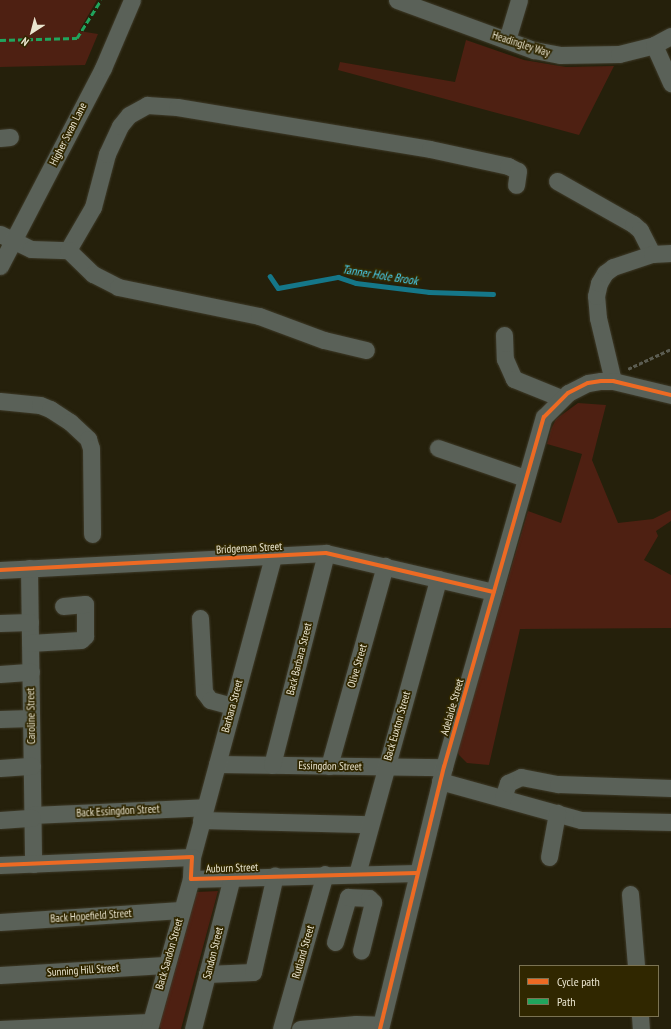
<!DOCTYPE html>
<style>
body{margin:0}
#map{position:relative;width:671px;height:1029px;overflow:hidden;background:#25200b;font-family:"PT Sans Narrow",sans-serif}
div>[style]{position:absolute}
.green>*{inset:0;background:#4e2012}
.stream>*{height:4.5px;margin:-2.25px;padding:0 2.25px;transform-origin:2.25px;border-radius:2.25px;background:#157789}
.path>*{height:2.5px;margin-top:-1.25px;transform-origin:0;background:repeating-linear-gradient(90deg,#5b5c51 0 4px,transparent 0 6px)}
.roads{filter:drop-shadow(0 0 1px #3e3a29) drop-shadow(0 0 1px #3e3a29)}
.minor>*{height:17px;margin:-8.5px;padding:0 8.5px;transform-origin:8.5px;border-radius:8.5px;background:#5a6158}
.quiet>*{height:3px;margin-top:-1.5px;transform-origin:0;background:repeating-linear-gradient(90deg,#20a55d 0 6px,transparent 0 9px)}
.cycleway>*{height:4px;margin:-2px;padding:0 2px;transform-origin:2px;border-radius:2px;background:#ed6a23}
span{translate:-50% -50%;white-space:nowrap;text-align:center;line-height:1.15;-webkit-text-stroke:3.5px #302700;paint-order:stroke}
.street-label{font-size:11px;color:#ebe6d0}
.water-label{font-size:12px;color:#4bd6f5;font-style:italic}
.legend{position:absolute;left:519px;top:965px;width:140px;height:52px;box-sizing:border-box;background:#302700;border:1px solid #7b7353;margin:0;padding:5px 7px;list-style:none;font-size:12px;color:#ebe6d0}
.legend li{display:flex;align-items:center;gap:8px;height:20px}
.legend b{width:20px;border:1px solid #7b7353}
.north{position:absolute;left:12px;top:12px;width:40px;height:40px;-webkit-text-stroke:3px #302700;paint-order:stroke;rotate:216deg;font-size:11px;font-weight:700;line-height:16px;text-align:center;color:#ebe6d0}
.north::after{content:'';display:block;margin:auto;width:14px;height:18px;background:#ebe6d0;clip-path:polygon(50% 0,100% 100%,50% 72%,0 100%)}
</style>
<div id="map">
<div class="green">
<div style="clip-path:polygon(0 0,97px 0,79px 31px,98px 34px,85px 65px,0 67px)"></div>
<div style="clip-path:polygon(466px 40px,524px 60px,566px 67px,614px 66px,579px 135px,338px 70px,340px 62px,455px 82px)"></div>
<div style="clip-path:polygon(578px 403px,606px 405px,592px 460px,618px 523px,653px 519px,671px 510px,671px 521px,656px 531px,658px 536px,644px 560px,671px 575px,671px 628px,520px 629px,489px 765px,467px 763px,459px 755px,457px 749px,528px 511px,561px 523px,582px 454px,547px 444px,551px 429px,556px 419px)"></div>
<div style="clip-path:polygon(218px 891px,181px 1029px,161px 1029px,157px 1024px,196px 892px)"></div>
</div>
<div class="stream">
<div style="left:270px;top:276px;width:14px;rotate:56deg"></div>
<div style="left:278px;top:288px;width:61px;rotate:-10.4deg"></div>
<div style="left:338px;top:277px;width:19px;rotate:18deg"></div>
<div style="left:356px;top:283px;width:74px;rotate:7deg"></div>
<div style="left:429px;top:292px;width:64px;rotate:1.8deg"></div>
</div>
<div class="path">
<div style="left:628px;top:369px;width:47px;rotate:-24.9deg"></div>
</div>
<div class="roads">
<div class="minor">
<div style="left:397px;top:0;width:146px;rotate:20.1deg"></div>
<div style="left:534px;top:50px;width:26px;rotate:11deg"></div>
<div style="left:560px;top:55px;width:59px;rotate:-1deg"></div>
<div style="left:619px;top:54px;width:36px;rotate:-14deg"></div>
<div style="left:654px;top:45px;width:19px;rotate:-28deg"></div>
<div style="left:507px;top:40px;width:42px;rotate:-73.3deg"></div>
<div style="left:654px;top:45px;width:42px;rotate:65.9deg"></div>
<div style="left:0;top:138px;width:10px;rotate:-6deg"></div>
<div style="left:557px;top:181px;width:87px;rotate:29.5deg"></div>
<div style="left:633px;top:224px;width:9px;rotate:41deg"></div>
<div style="left:640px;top:230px;width:27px;rotate:63deg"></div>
<div style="left:0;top:234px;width:34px;rotate:26deg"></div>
<div style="left:31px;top:249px;width:37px;rotate:2deg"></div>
<div style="left:68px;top:250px;width:50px;rotate:-59.8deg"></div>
<div style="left:93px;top:207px;width:55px;rotate:-75.2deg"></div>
<div style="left:107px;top:154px;width:31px;rotate:-65deg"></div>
<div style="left:120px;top:126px;width:14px;rotate:-51deg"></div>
<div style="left:129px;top:115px;width:21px;rotate:-29deg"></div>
<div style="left:147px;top:105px;width:30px;rotate:4deg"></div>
<div style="left:177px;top:107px;width:256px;rotate:9.4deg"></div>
<div style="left:430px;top:149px;width:80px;rotate:12.3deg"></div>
<div style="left:508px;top:166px;width:11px;rotate:27deg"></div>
<div style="left:518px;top:171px;width:14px;rotate:98deg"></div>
<div style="left:68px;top:250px;width:35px;rotate:44deg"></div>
<div style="left:93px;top:274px;width:28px;rotate:27deg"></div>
<div style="left:118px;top:287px;width:144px;rotate:11.6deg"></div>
<div style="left:259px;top:316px;width:69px;rotate:20.3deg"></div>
<div style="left:324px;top:340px;width:43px;rotate:13.4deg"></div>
<div style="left:0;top:266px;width:223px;rotate:-62.5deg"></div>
<div style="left:103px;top:68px;width:74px;rotate:-66.9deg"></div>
<div style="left:504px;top:335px;width:24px;rotate:88deg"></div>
<div style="left:505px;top:359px;width:22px;rotate:66deg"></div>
<div style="left:514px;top:379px;width:51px;rotate:22deg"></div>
<div style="left:613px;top:381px;width:65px;rotate:-103.4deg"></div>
<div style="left:598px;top:318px;width:22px;rotate:-95deg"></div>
<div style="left:596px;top:296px;width:13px;rotate:-77deg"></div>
<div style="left:599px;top:283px;width:12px;rotate:-59deg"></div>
<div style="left:605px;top:273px;width:10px;rotate:-37deg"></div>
<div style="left:613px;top:267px;width:41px;rotate:-18.4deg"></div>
<div style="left:652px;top:254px;width:19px;rotate:-3deg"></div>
<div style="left:0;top:401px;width:40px;rotate:5.7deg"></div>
<div style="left:40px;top:405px;width:11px;rotate:22deg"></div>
<div style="left:50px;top:409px;width:24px;rotate:33deg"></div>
<div style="left:70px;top:422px;width:25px;rotate:43deg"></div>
<div style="left:88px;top:439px;width:9px;rotate:72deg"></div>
<div style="left:91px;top:448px;width:86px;rotate:89.3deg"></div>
<div style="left:438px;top:448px;width:92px;rotate:19deg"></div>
<div style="left:29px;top:568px;width:296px;rotate:89.2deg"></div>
<div style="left:0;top:570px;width:326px;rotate:-3deg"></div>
<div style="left:326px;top:553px;width:172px;rotate:13.1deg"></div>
<div style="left:200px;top:618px;width:74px;rotate:86.9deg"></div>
<div style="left:204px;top:692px;width:10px;rotate:53deg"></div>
<div style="left:210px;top:700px;width:23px;rotate:15deg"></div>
<div style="left:0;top:623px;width:30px;rotate:-2deg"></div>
<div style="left:30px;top:643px;width:51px;rotate:-3.4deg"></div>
<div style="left:81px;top:640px;width:6px;rotate:-45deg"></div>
<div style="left:85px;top:636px;width:32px;rotate:-90deg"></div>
<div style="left:85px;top:604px;width:22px;rotate:175deg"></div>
<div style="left:0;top:674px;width:31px;rotate:-4deg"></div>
<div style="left:0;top:719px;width:31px;rotate:-2deg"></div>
<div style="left:217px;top:764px;width:227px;rotate:0.8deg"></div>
<div style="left:272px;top:765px;width:219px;rotate:-75.7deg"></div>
<div style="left:329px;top:766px;width:208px;rotate:-74.4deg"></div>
<div style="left:0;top:768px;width:32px;rotate:-4deg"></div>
<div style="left:440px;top:781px;width:146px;rotate:15.5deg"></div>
<div style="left:581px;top:820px;width:90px;rotate:1.3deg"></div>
<div style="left:503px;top:798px;width:16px;rotate:-72deg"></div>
<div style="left:508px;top:783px;width:14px;rotate:-25deg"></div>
<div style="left:521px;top:777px;width:38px;rotate:11deg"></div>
<div style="left:558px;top:784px;width:113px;rotate:2deg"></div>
<div style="left:32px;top:815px;width:173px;rotate:-2.6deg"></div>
<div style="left:0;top:820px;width:32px;rotate:-4deg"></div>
<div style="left:201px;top:820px;width:169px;rotate:1.4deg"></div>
<div style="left:192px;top:857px;width:312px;rotate:-74.9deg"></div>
<div style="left:549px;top:857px;width:45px;rotate:-79.7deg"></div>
<div style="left:0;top:865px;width:192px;rotate:-2.4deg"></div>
<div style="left:192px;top:857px;width:22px;rotate:93deg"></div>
<div style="left:191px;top:879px;width:226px;rotate:-1.5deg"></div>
<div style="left:357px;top:874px;width:306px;rotate:-74.6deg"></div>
<div style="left:630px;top:894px;width:72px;rotate:85.2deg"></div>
<div style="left:0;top:922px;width:181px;rotate:-3.8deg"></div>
<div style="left:335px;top:942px;width:47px;rotate:-73.9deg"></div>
<div style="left:348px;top:897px;width:21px;rotate:3deg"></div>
<div style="left:369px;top:898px;width:6px;rotate:45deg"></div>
<div style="left:373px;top:902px;width:50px;rotate:103.8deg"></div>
<div style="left:207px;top:974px;width:46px;rotate:-2.5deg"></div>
<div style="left:253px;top:972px;width:99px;rotate:-77.2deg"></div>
<div style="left:0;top:975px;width:165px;rotate:-3.5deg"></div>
<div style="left:640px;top:1016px;width:13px;rotate:86deg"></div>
<div style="left:0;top:1029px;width:149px;rotate:-2.7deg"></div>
<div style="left:149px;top:1029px;width:156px;rotate:-74.4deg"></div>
<div style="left:193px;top:1029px;width:157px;rotate:-75.6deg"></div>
<div style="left:281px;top:1029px;width:161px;rotate:-74.2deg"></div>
<div style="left:300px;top:1029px;width:56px;rotate:-5.1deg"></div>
<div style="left:356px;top:1024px;width:24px;rotate:2deg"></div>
<div style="left:380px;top:1029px;width:270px;rotate:-76.3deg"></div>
<div style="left:444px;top:767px;width:364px;rotate:-74.1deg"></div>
<div style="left:544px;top:417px;width:34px;rotate:-45deg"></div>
<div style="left:568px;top:393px;width:22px;rotate:-27deg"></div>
<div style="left:588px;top:383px;width:13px;rotate:-9deg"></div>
<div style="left:601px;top:381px;width:12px"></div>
<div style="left:613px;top:381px;width:60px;rotate:13.6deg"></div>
</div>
</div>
<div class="quiet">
<div style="left:0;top:40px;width:77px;rotate:-1.5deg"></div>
<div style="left:77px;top:38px;width:45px;rotate:-57.7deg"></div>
</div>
<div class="cycleway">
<div style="left:0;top:570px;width:326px;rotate:-3deg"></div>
<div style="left:326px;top:553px;width:172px;rotate:13.1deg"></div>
<div style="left:0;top:865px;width:192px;rotate:-2.4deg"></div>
<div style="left:192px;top:857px;width:22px;rotate:93deg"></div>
<div style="left:191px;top:879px;width:226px;rotate:-1.5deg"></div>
<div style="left:380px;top:1029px;width:270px;rotate:-76.3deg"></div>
<div style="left:444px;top:767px;width:364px;rotate:-74.1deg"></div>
<div style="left:544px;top:417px;width:34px;rotate:-45deg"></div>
<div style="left:568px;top:393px;width:22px;rotate:-27deg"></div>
<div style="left:588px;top:383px;width:13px;rotate:-9deg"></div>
<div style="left:601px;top:381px;width:12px"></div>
<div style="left:613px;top:381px;width:60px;rotate:13.6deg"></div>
</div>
<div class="street-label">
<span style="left:521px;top:44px;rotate:18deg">Headingley Way</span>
<span style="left:68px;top:134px;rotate:-63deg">Higher Swan Lane</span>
<span style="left:249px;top:548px;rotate:-3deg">Bridgeman Street</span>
<span style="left:299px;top:659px;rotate:-76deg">Back Barbara Street</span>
<span style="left:357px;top:666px;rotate:-74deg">Olive Street</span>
<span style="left:232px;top:706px;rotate:-75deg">Barbara Street</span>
<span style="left:452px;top:707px;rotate:-74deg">Adelaide Street</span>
<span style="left:31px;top:716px;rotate:-91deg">Caroline Street</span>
<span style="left:397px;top:726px;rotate:-74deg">Back Euxton Street</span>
<span style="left:330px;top:766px;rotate:1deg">Essingdon Street</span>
<span style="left:118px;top:811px;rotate:-3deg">Back Essingdon Street</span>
<span style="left:232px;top:868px;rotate:-2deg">Auburn Street</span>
<span style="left:91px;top:916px;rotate:-4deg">Back Hopefield Street</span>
<span style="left:303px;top:952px;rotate:-74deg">Rutland Street</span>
<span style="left:213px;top:953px;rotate:-76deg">Sandon Street</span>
<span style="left:169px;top:954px;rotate:-74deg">Back Sandon Street</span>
<span style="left:83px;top:970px;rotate:-4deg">Sunning Hill Street</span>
</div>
<div class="water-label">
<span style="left:380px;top:275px;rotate:9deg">Tanner Hole Brook</span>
</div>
<ul class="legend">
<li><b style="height:5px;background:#ed6a23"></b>Cycle path</li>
<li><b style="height:5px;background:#20a55d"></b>Path</li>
</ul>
<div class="north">N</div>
</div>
